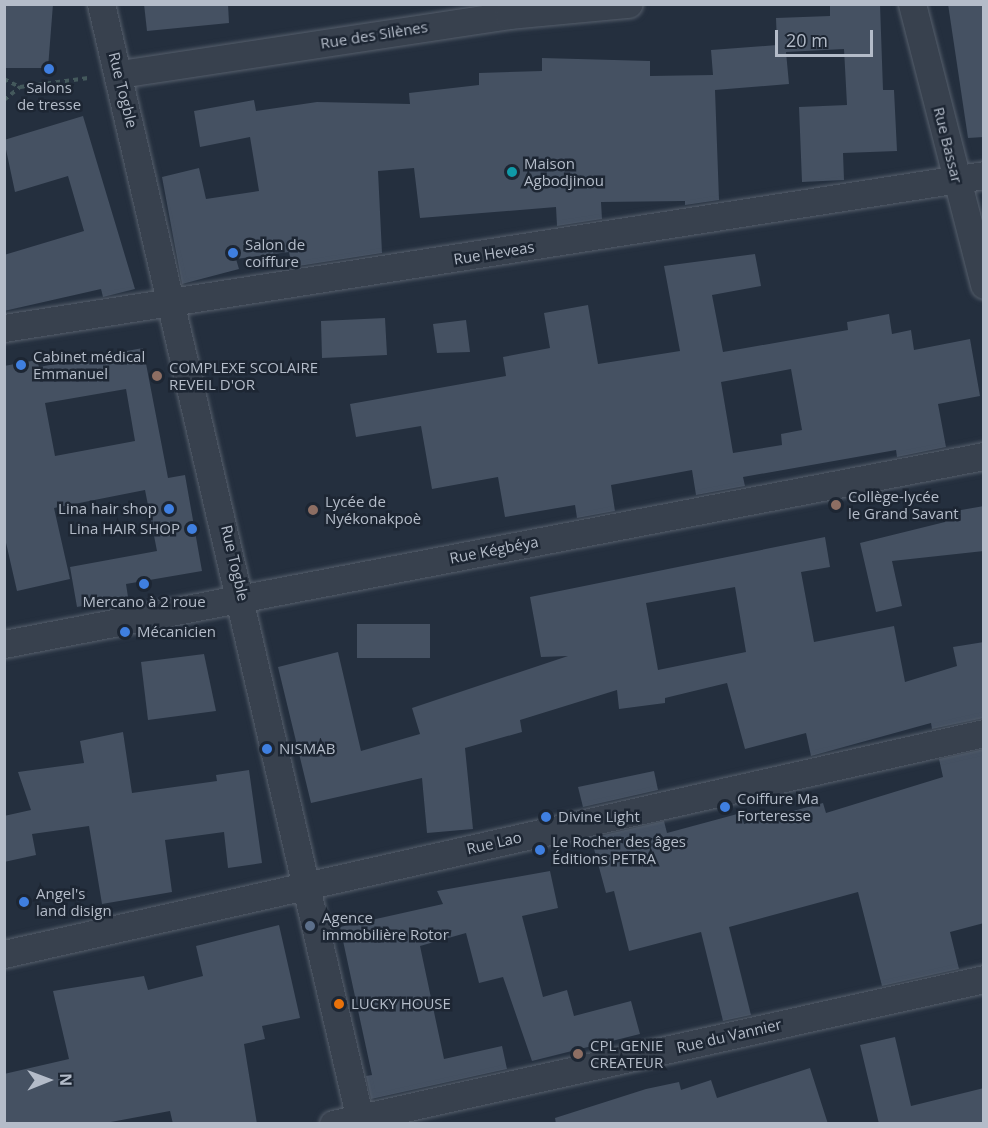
<!DOCTYPE html>
<meta charset="utf-8">
<style>
body{margin:0}
#map{position:relative;width:988px;height:1128px;overflow:hidden;background:#242f3e;font-family:"Open Sans",sans-serif}
div>[style]{position:absolute}
.building>*{inset:0;background:#455162}
.path>*{height:4px;margin-top:-2px;transform-origin:0;background:repeating-linear-gradient(90deg,#44595c 0 4.5px,transparent 0 9px)}
.roads{filter:drop-shadow(0 0 2px #565f6c) drop-shadow(0 0 2px #565f6c)}
.street>*{height:27px;margin:-13.5px;padding:0 13.5px;transform-origin:13.5px;border-radius:13.5px;background:#38414e}
.dots>*{width:16px;height:16px;translate:-50% -50%;box-sizing:border-box;border:3px solid #1d2633;border-radius:50%}
span{translate:-50% -50%;white-space:nowrap;text-align:center;line-height:1.15;-webkit-text-stroke:5px #1d2633;paint-order:stroke}
.street-label{font-size:15px;color:#b4bcc9}
.poi-label{font-size:15px;color:#b4bcc9}
.left{translate:0 -50%;text-align:left}
.right{translate:-100% -50%;text-align:right}
.frame{position:absolute;inset:0;border:6px solid #b4bcc9;pointer-events:none}
.north{position:absolute;left:18px;top:1050px;width:60px;height:60px;-webkit-text-stroke:4px #1d2633;paint-order:stroke;rotate:89deg;font-size:16px;font-weight:700;line-height:24px;text-align:center;color:#b4bcc9}
.north::after{content:'';display:block;margin:auto;width:21px;height:27px;background:#b4bcc9;clip-path:polygon(50% 0,100% 100%,50% 72%,0 100%)}
.scale{position:absolute;left:775px;top:30px;width:98px;height:27px;box-sizing:border-box;border:3px solid #b4bcc9;border-top:0;padding-left:8px;font-size:18px;line-height:21px;white-space:nowrap;color:#b4bcc9;-webkit-text-stroke:4px #1d2633;paint-order:stroke}
</style>
<div id="map">
<div class="building">
<div style="clip-path:polygon(4px 4px,53px 4px,48px 68px,4px 68px)"></div>
<div style="clip-path:polygon(144px 4px,228px 4px,229px 23px,147px 31px)"></div>
<div style="clip-path:polygon(880px 4px,883px 90px,894px 90px,897px 151px,843px 153px,844px 180px,802px 182px,799px 107px,847px 105px,844px 49px,786px 52px,789px 84px,715px 90px,719px 200px,685px 205px,685px 201px,601px 202px,602px 219px,557px 226px,556px 207px,420px 218px,414px 168px,378px 171px,382px 253px,292px 267px,289px 252px,236px 259px,239px 269px,182px 284px,162px 177px,199px 168px,206px 199px,259px 191px,250px 137px,200px 147px,194px 111px,254px 100px,256px 111px,317px 102px,410px 104px,409px 93px,479px 85px,479px 73px,542px 71px,542px 58px,650px 61px,650px 76px,713px 75px,711px 50px,777px 45px,776px 18px,830px 16px,830px 6px)"></div>
<div style="clip-path:polygon(948px 4px,984px 4px,984px 137px,968px 138px)"></div>
<div style="clip-path:polygon(83px 116px,135px 289px,103px 297px,101px 289px,4px 311px,4px 255px,84px 231px,68px 176px,15px 192px,4px 140px)"></div>
<div style="clip-path:polygon(evenodd,755px 254px,761px 286px,712px 295px,723px 352px,848px 330px,847px 322px,889px 314px,892px 334px,911px 330px,914px 350px,970px 339px,980px 396px,938px 404px,946px 447px,897px 457px,896px 450px,743px 477px,745px 486px,696px 495px,692px 470px,611px 485px,615px 511px,577px 518px,575px 505px,505px 517px,498px 477px,432px 489px,421px 426px,356px 437px,350px 404px,506px 376px,503px 357px,550px 348px,544px 313px,588px 305px,598px 364px,680px 351px,664px 266px,755px 254px,791px 369px,802px 430px,781px 434px,782px 445px,733px 453px,721px 382px,791px 369px)"></div>
<div style="clip-path:polygon(385px 318px,387px 355px,322px 358px,321px 321px)"></div>
<div style="clip-path:polygon(466px 320px,470px 352px,437px 353px,433px 324px)"></div>
<div style="clip-path:polygon(evenodd,143px 348px,168px 478px,185px 475px,202px 571px,126px 584px,128px 597px,77px 607px,70px 567px,157px 551px,145px 490px,54px 508px,70px 579px,17px 591px,4px 534px,4px 366px,37px 360px,39px 367px,143px 348px,126px 389px,135px 441px,55px 456px,45px 403px,126px 389px)"></div>
<div style="clip-path:polygon(984px 506px,984px 551px,892px 561px,902px 606px,876px 612px,860px 543px,945px 522px,944px 513px)"></div>
<div style="clip-path:polygon(evenodd,825px 537px,830px 567px,801px 572px,814px 642px,894px 626px,905px 682px,957px 666px,953px 647px,984px 642px,984px 718px,932px 729px,931px 723px,811px 756px,806px 733px,745px 749px,727px 683px,665px 698px,665px 703px,619px 709px,617px 690px,520px 720px,522px 732px,465px 748px,473px 829px,427px 833px,422px 778px,311px 803px,278px 667px,338px 652px,361px 751px,420px 734px,412px 708px,568px 656px,541px 657px,530px 597px,825px 537px,735px 587px,746px 652px,658px 670px,646px 603px,735px 587px)"></div>
<div style="clip-path:polygon(357px 624px,430px 624px,430px 658px,357px 658px)"></div>
<div style="clip-path:polygon(204px 654px,216px 711px,148px 720px,141px 662px)"></div>
<div style="clip-path:polygon(123px 732px,132px 793px,217px 781px,216px 775px,249px 770px,262px 863px,228px 868px,224px 832px,165px 840px,172px 892px,102px 904px,89px 826px,32px 834px,36px 855px,4px 862px,4px 816px,31px 810px,18px 772px,84px 763px,80px 741px)"></div>
<div style="clip-path:polygon(984px 749px,984px 923px,950px 932px,959px 969px,882px 986px,858px 892px,729px 927px,751px 1015px,723px 1021px,701px 932px,629px 951px,614px 891px,606px 893px,591px 838px,664px 821px,667px 833px,741px 813px,744px 824px,823px 803px,826px 813px,943px 777px,939px 759px)"></div>
<div style="clip-path:polygon(654px 771px,658px 790px,583px 807px,578px 787px)"></div>
<div style="clip-path:polygon(550px 871px,558px 908px,522px 916px,543px 997px,567px 990px,574px 1016px,631px 1001px,640px 1034px,532px 1061px,503px 977px,479px 983px,466px 933px,420px 946px,444px 1059px,502px 1046px,507px 1069px,371px 1099px,366px 1076px,372px 1075px,340px 927px,443px 904px,437px 891px)"></div>
<div style="clip-path:polygon(279px 925px,300px 1018px,262px 1026px,265px 1039px,244px 1044px,257px 1124px,173px 1124px,170px 1111px,100px 1124px,4px 1124px,4px 1074px,69px 1059px,53px 991px,144px 976px,148px 990px,203px 976px,196px 946px)"></div>
<div style="clip-path:polygon(895px 1037px,911px 1106px,984px 1088px,984px 1124px,879px 1124px,860px 1045px)"></div>
<div style="clip-path:polygon(810px 1068px,828px 1124px,556px 1124px,555px 1118px,646px 1089px,679px 1082px,681px 1090px,711px 1080px,717px 1098px)"></div>
</div>
<div class="path">
<div style="left:4px;top:79px;width:18px;rotate:27deg"></div>
<div style="left:20px;top:87px;width:69px;rotate:-7.5deg"></div>
<div style="left:4px;top:100px;width:21px;rotate:-39deg"></div>
</div>
<div class="roads">
<div class="street">
<div style="left:101px;top:4px;width:1150px;rotate:76.93deg"></div>
<div style="left:912px;top:4px;width:290px;rotate:75.6deg"></div>
<div style="left:120px;top:74px;width:393px;rotate:-8.6deg"></div>
<div style="left:509px;top:15px;width:120px;rotate:-5.3deg"></div>
<div style="left:4px;top:328px;width:992px;rotate:-8.87deg"></div>
<div style="left:4px;top:644px;width:998px;rotate:-10.86deg"></div>
<div style="left:4px;top:954px;width:1005px;rotate:-12.71deg"></div>
<div style="left:333px;top:1124px;width:667px;rotate:-12.56deg"></div>
</div>
</div>
<div class="dots">
<div style="left:49px;top:69px;background:#3f7fe0"></div>
<div style="left:512px;top:172px;background:#0f9aa8"></div>
<div style="left:233px;top:253px;background:#3f7fe0"></div>
<div style="left:21px;top:365px;background:#3f7fe0"></div>
<div style="left:157px;top:376px;background:#8d6e63"></div>
<div style="left:836px;top:505px;background:#8d6e63"></div>
<div style="left:169px;top:509px;background:#3f7fe0"></div>
<div style="left:313px;top:510px;background:#8d6e63"></div>
<div style="left:192px;top:529px;background:#3f7fe0"></div>
<div style="left:144px;top:584px;background:#3f7fe0"></div>
<div style="left:125px;top:632px;background:#3f7fe0"></div>
<div style="left:267px;top:749px;background:#3f7fe0"></div>
<div style="left:725px;top:807px;background:#3f7fe0"></div>
<div style="left:546px;top:817px;background:#3f7fe0"></div>
<div style="left:540px;top:850px;background:#3f7fe0"></div>
<div style="left:24px;top:902px;background:#3f7fe0"></div>
<div style="left:310px;top:926px;background:#5c6f8a"></div>
<div style="left:339px;top:1004px;background:#e8710a"></div>
<div style="left:578px;top:1054px;background:#8d6e63"></div>
</div>
<div class="street-label">
<span style="left:374px;top:35px;rotate:-9deg">Rue des Silènes</span>
<span style="left:123px;top:90px;rotate:76deg">Rue Togble</span>
<span style="left:948px;top:145px;rotate:76deg">Rue Bassar</span>
<span style="left:494px;top:253px;rotate:-9deg">Rue Heveas</span>
<span style="left:494px;top:550px;rotate:-11deg">Rue Kégbéya</span>
<span style="left:235px;top:563px;rotate:77deg">Rue Togble</span>
<span style="left:494px;top:843px;rotate:-13deg">Rue Lao</span>
<span style="left:729px;top:1036px;rotate:-13deg">Rue du Vannier</span>
</div>
<div class="poi-label">
<span style="left:49px;top:96px">Salons<br>de tresse</span>
<span class="left" style="left:524px;top:172px">Maison<br>Agbodjinou</span>
<span class="left" style="left:245px;top:253px">Salon de<br>coiffure</span>
<span class="left" style="left:33px;top:365px">Cabinet médical<br>Emmanuel</span>
<span class="left" style="left:169px;top:376px">COMPLEXE SCOLAIRE<br>REVEIL D'OR</span>
<span class="left" style="left:848px;top:505px">Collège-lycée<br>le Grand Savant</span>
<span class="left" style="left:325px;top:510px">Lycée de<br>Nyékonakpoè</span>
<span class="right" style="left:157px;top:509px">Lina hair shop</span>
<span class="right" style="left:180px;top:529px">Lina HAIR SHOP</span>
<span style="left:144px;top:602px">Mercano à 2 roue</span>
<span class="left" style="left:137px;top:632px">Mécanicien</span>
<span class="left" style="left:279px;top:749px">NISMAB</span>
<span class="left" style="left:737px;top:807px">Coiffure Ma<br>Forteresse</span>
<span class="left" style="left:558px;top:817px">Divine Light</span>
<span class="left" style="left:552px;top:850px">Le Rocher des âges<br>Éditions PETRA</span>
<span class="left" style="left:36px;top:902px">Angel's<br>land disign</span>
<span class="left" style="left:322px;top:926px">Agence<br>immobilière Rotor</span>
<span class="left" style="left:351px;top:1004px">LUCKY HOUSE</span>
<span class="left" style="left:590px;top:1054px">CPL GENIE<br>CREATEUR</span>
</div>
<div class="frame"></div>
<div class="north">N</div>
<div class="scale">20 m</div>
</div>
